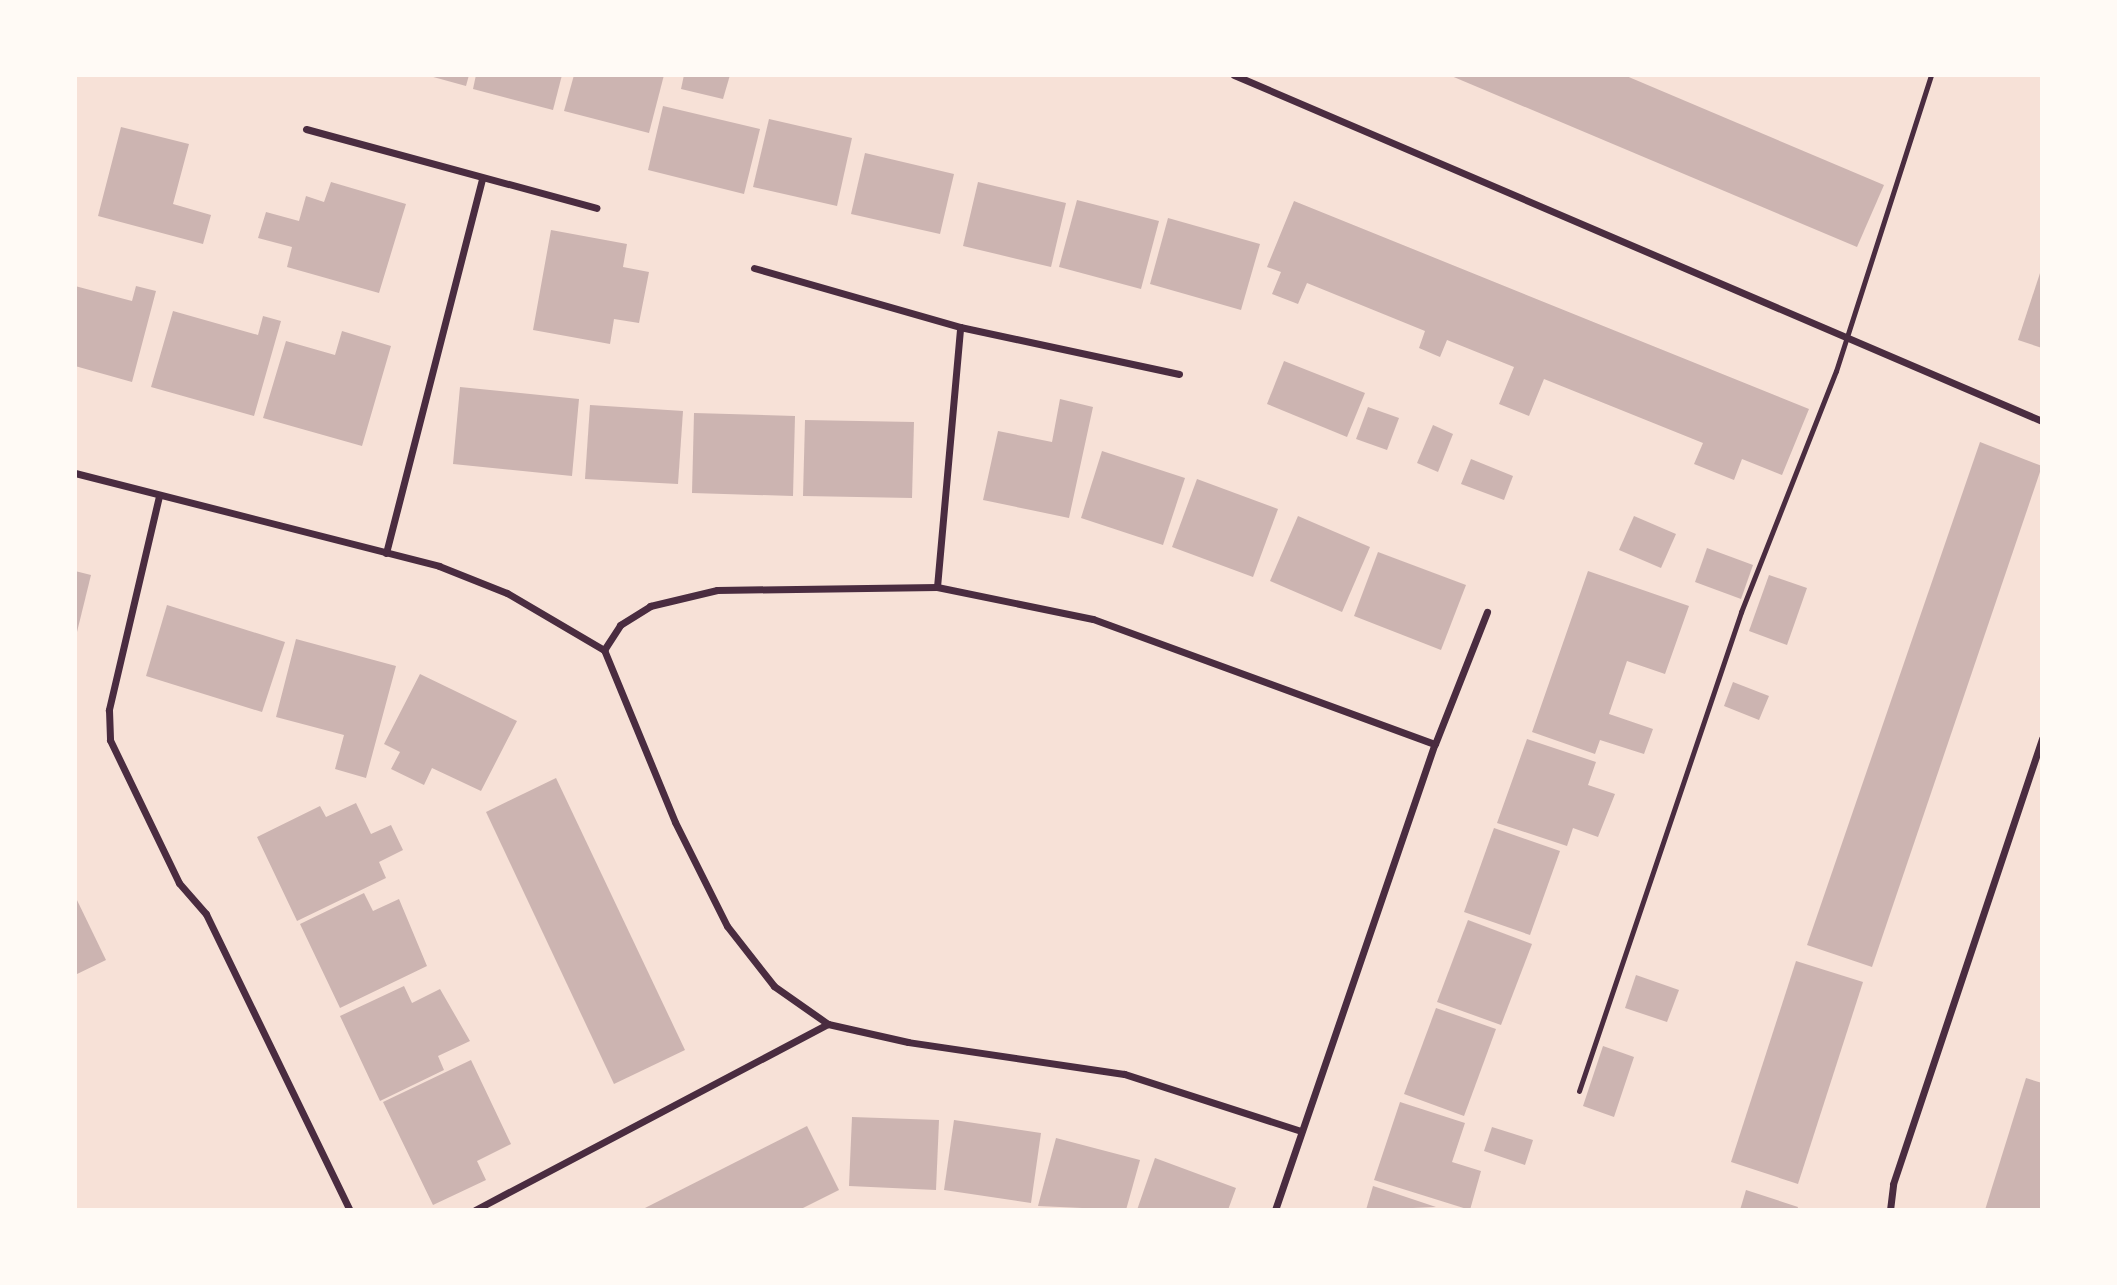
<!DOCTYPE html>
<style>
body{margin:0}
#map{position:relative;width:2117px;height:1285px;overflow:hidden;background:#f7e1d7;font-family:Lato,sans-serif}
div>[style]{position:absolute}
.building>*{inset:0;background:#ccb4b1}
.service>*{height:5px;margin:-2.5px;padding:0 2.5px;transform-origin:2.5px;border-radius:2.5px;background:#4a2c40}
.minor>*{height:7px;margin:-3.5px;padding:0 3.5px;transform-origin:3.5px;border-radius:3.5px;background:#4a2c40}
span{translate:-50% -50%;white-space:nowrap;text-align:center;line-height:1.15;-webkit-text-stroke:5px #fffaf5;paint-order:stroke}
.frame{position:absolute;inset:0;border:77px solid #fffaf5;pointer-events:none}
</style>
<div id="map">
<div class="building">
<div style="clip-path:polygon(426px 75px,469px 75px,466px 86px)"></div>
<div style="clip-path:polygon(476px 75px,562px 75px,553px 110px,473px 89px)"></div>
<div style="clip-path:polygon(574px 75px,664px 75px,649px 133px,564px 111px)"></div>
<div style="clip-path:polygon(684px 75px,730px 75px,723px 99px,681px 89px)"></div>
<div style="clip-path:polygon(1449px 75px,1624px 75px,1884px 185px,1857px 247px)"></div>
<div style="clip-path:polygon(663px 106px,760px 129px,744px 194px,648px 170px)"></div>
<div style="clip-path:polygon(769px 119px,852px 138px,837px 206px,753px 187px)"></div>
<div style="clip-path:polygon(121px 127px,189px 144px,173px 204px,211px 215px,203px 244px,98px 216px)"></div>
<div style="clip-path:polygon(865px 153px,954px 174px,940px 234px,851px 214px)"></div>
<div style="clip-path:polygon(331px 182px,406px 204px,379px 293px,287px 267px,292px 247px,258px 238px,266px 212px,299px 221px,306px 196px,324px 202px)"></div>
<div style="clip-path:polygon(978px 182px,1066px 203px,1051px 267px,963px 246px)"></div>
<div style="clip-path:polygon(1077px 200px,1159px 221px,1141px 289px,1059px 267px)"></div>
<div style="clip-path:polygon(1294px 201px,1809px 409px,1782px 475px,1742px 459px,1734px 480px,1694px 464px,1703px 443px,1544px 379px,1529px 416px,1499px 404px,1514px 367px,1447px 340px,1440px 357px,1419px 348px,1425px 331px,1307px 283px,1298px 304px,1272px 294px,1281px 272px,1267px 267px)"></div>
<div style="clip-path:polygon(1168px 218px,1260px 244px,1241px 310px,1150px 284px)"></div>
<div style="clip-path:polygon(551px 230px,627px 244px,623px 267px,649px 272px,639px 323px,614px 319px,610px 344px,533px 330px)"></div>
<div style="clip-path:polygon(2042px 267px,2042px 348px,2018px 340px)"></div>
<div style="clip-path:polygon(75px 286px,132px 301px,136px 286px,156px 291px,132px 382px,75px 366px)"></div>
<div style="clip-path:polygon(173px 311px,258px 335px,263px 316px,281px 321px,254px 416px,151px 387px)"></div>
<div style="clip-path:polygon(342px 331px,391px 346px,362px 446px,263px 418px,286px 341px,335px 355px)"></div>
<div style="clip-path:polygon(1284px 361px,1365px 393px,1347px 437px,1267px 404px)"></div>
<div style="clip-path:polygon(460px 387px,579px 399px,572px 476px,453px 464px)"></div>
<div style="clip-path:polygon(1060px 399px,1093px 407px,1069px 518px,983px 500px,998px 431px,1052px 442px)"></div>
<div style="clip-path:polygon(590px 405px,683px 411px,678px 484px,585px 479px)"></div>
<div style="clip-path:polygon(1368px 407px,1399px 418px,1387px 450px,1356px 439px)"></div>
<div style="clip-path:polygon(694px 413px,795px 416px,793px 496px,692px 493px)"></div>
<div style="clip-path:polygon(805px 420px,914px 422px,912px 498px,803px 496px)"></div>
<div style="clip-path:polygon(1433px 425px,1453px 434px,1438px 472px,1417px 463px)"></div>
<div style="clip-path:polygon(1980px 442px,2042px 466px,1872px 967px,1807px 945px)"></div>
<div style="clip-path:polygon(1102px 451px,1185px 478px,1163px 545px,1081px 518px)"></div>
<div style="clip-path:polygon(1471px 459px,1513px 476px,1504px 500px,1461px 484px)"></div>
<div style="clip-path:polygon(1197px 479px,1278px 509px,1253px 577px,1172px 547px)"></div>
<div style="clip-path:polygon(1298px 516px,1370px 547px,1342px 612px,1270px 581px)"></div>
<div style="clip-path:polygon(1634px 516px,1676px 534px,1661px 568px,1619px 550px)"></div>
<div style="clip-path:polygon(1707px 548px,1753px 565px,1741px 599px,1695px 582px)"></div>
<div style="clip-path:polygon(1378px 552px,1466px 585px,1441px 650px,1354px 616px)"></div>
<div style="clip-path:polygon(75px 571px,91px 575px,76px 636px,75px 636px)"></div>
<div style="clip-path:polygon(1588px 571px,1689px 606px,1665px 674px,1627px 661px,1609px 714px,1653px 729px,1644px 754px,1600px 740px,1595px 754px,1532px 732px)"></div>
<div style="clip-path:polygon(1769px 575px,1807px 588px,1787px 645px,1749px 631px)"></div>
<div style="clip-path:polygon(167px 605px,285px 642px,262px 712px,146px 676px)"></div>
<div style="clip-path:polygon(296px 639px,396px 666px,366px 778px,335px 769px,344px 735px,276px 717px)"></div>
<div style="clip-path:polygon(420px 674px,517px 721px,481px 791px,432px 768px,424px 785px,391px 769px,400px 752px,384px 744px)"></div>
<div style="clip-path:polygon(1733px 682px,1769px 696px,1759px 720px,1724px 706px)"></div>
<div style="clip-path:polygon(1527px 739px,1596px 762px,1588px 785px,1615px 794px,1598px 837px,1573px 828px,1567px 846px,1497px 823px)"></div>
<div style="clip-path:polygon(556px 778px,685px 1050px,614px 1084px,486px 812px)"></div>
<div style="clip-path:polygon(356px 803px,371px 834px,391px 825px,403px 850px,379px 862px,386px 878px,297px 921px,257px 837px,320px 806px,326px 817px)"></div>
<div style="clip-path:polygon(1494px 828px,1560px 851px,1530px 935px,1464px 912px)"></div>
<div style="clip-path:polygon(364px 893px,373px 911px,399px 899px,427px 966px,340px 1008px,300px 924px)"></div>
<div style="clip-path:polygon(75px 896px,106px 960px,75px 975px)"></div>
<div style="clip-path:polygon(1468px 920px,1532px 944px,1501px 1025px,1437px 1002px)"></div>
<div style="clip-path:polygon(1796px 961px,1863px 982px,1798px 1184px,1731px 1162px)"></div>
<div style="clip-path:polygon(1636px 975px,1679px 990px,1667px 1022px,1625px 1008px)"></div>
<div style="clip-path:polygon(404px 986px,412px 1003px,440px 989px,470px 1041px,438px 1056px,444px 1070px,380px 1101px,340px 1016px)"></div>
<div style="clip-path:polygon(1436px 1008px,1496px 1029px,1464px 1116px,1404px 1094px)"></div>
<div style="clip-path:polygon(1603px 1046px,1634px 1057px,1614px 1117px,1583px 1106px)"></div>
<div style="clip-path:polygon(471px 1060px,511px 1144px,477px 1161px,486px 1180px,433px 1205px,383px 1102px)"></div>
<div style="clip-path:polygon(2026px 1078px,2042px 1083px,2042px 1210px,1985px 1210px)"></div>
<div style="clip-path:polygon(1400px 1102px,1465px 1123px,1452px 1162px,1481px 1171px,1470px 1210px,1374px 1180px)"></div>
<div style="clip-path:polygon(852px 1117px,939px 1120px,936px 1190px,849px 1186px)"></div>
<div style="clip-path:polygon(954px 1120px,1041px 1133px,1031px 1203px,944px 1190px)"></div>
<div style="clip-path:polygon(807px 1126px,839px 1190px,799px 1210px,641px 1210px)"></div>
<div style="clip-path:polygon(1492px 1127px,1533px 1140px,1525px 1165px,1484px 1151px)"></div>
<div style="clip-path:polygon(1056px 1138px,1140px 1160px,1126px 1210px,1038px 1206px)"></div>
<div style="clip-path:polygon(1155px 1158px,1236px 1188px,1228px 1210px,1137px 1210px)"></div>
<div style="clip-path:polygon(1373px 1186px,1436px 1207px,1366px 1210px)"></div>
<div style="clip-path:polygon(1746px 1190px,1798px 1207px,1797px 1210px,1740px 1210px)"></div>
</div>
<div class="service">
<div style="left:1579px;top:1091px;width:506px;rotate:-71.31deg"></div>
<div style="left:1741px;top:612px;width:259px;rotate:-68.5deg"></div>
<div style="left:1836px;top:371px;width:311px;rotate:-72.2deg"></div>
</div>
<div class="minor">
<div style="left:1234px;top:75px;width:879px;rotate:23.18deg"></div>
<div style="left:306px;top:129px;width:301px;rotate:15.2deg"></div>
<div style="left:754px;top:268px;width:214px;rotate:16deg"></div>
<div style="left:960px;top:327px;width:224px;rotate:12.1deg"></div>
<div style="left:75px;top:473px;width:376px;rotate:14.3deg"></div>
<div style="left:439px;top:566px;width:73px;rotate:21.7deg"></div>
<div style="left:507px;top:593px;width:113px;rotate:30.4deg"></div>
<div style="left:159px;top:496px;width:220px;rotate:103.2deg"></div>
<div style="left:109px;top:710px;width:30px;rotate:88deg"></div>
<div style="left:110px;top:740px;width:159px;rotate:64.2deg"></div>
<div style="left:179px;top:883px;width:41px;rotate:48.9deg"></div>
<div style="left:206px;top:914px;width:329px;rotate:64.1deg"></div>
<div style="left:386px;top:553px;width:387px;rotate:-75.6deg"></div>
<div style="left:937px;top:587px;width:261px;rotate:-84.9deg"></div>
<div style="left:1301px;top:1131px;width:186px;rotate:-162.1deg"></div>
<div style="left:1124px;top:1074px;width:218px;rotate:-171.6deg"></div>
<div style="left:908px;top:1042px;width:82px;rotate:-167.3deg"></div>
<div style="left:828px;top:1024px;width:66px;rotate:-144.9deg"></div>
<div style="left:774px;top:986px;width:76px;rotate:-128.1deg"></div>
<div style="left:727px;top:926px;width:116px;rotate:-116.6deg"></div>
<div style="left:675px;top:822px;width:186px;rotate:-112.4deg"></div>
<div style="left:604px;top:650px;width:30px;rotate:-57deg"></div>
<div style="left:620px;top:625px;width:36px;rotate:-32deg"></div>
<div style="left:650px;top:606px;width:69px;rotate:-13.4deg"></div>
<div style="left:717px;top:590px;width:220px;rotate:-0.8deg"></div>
<div style="left:937px;top:587px;width:159px;rotate:11.6deg"></div>
<div style="left:1093px;top:619px;width:364px;rotate:20.1deg"></div>
<div style="left:475px;top:1210px;width:399px;rotate:-27.8deg"></div>
<div style="left:1275px;top:1210px;width:493px;rotate:-71.1deg"></div>
<div style="left:1435px;top:744px;width:142px;rotate:-68.5deg"></div>
<div style="left:1890px;top:1210px;width:26px;rotate:-83deg"></div>
<div style="left:1893px;top:1184px;width:470px;rotate:-71.5deg"></div>
</div>
<div class="frame"></div>
</div>
